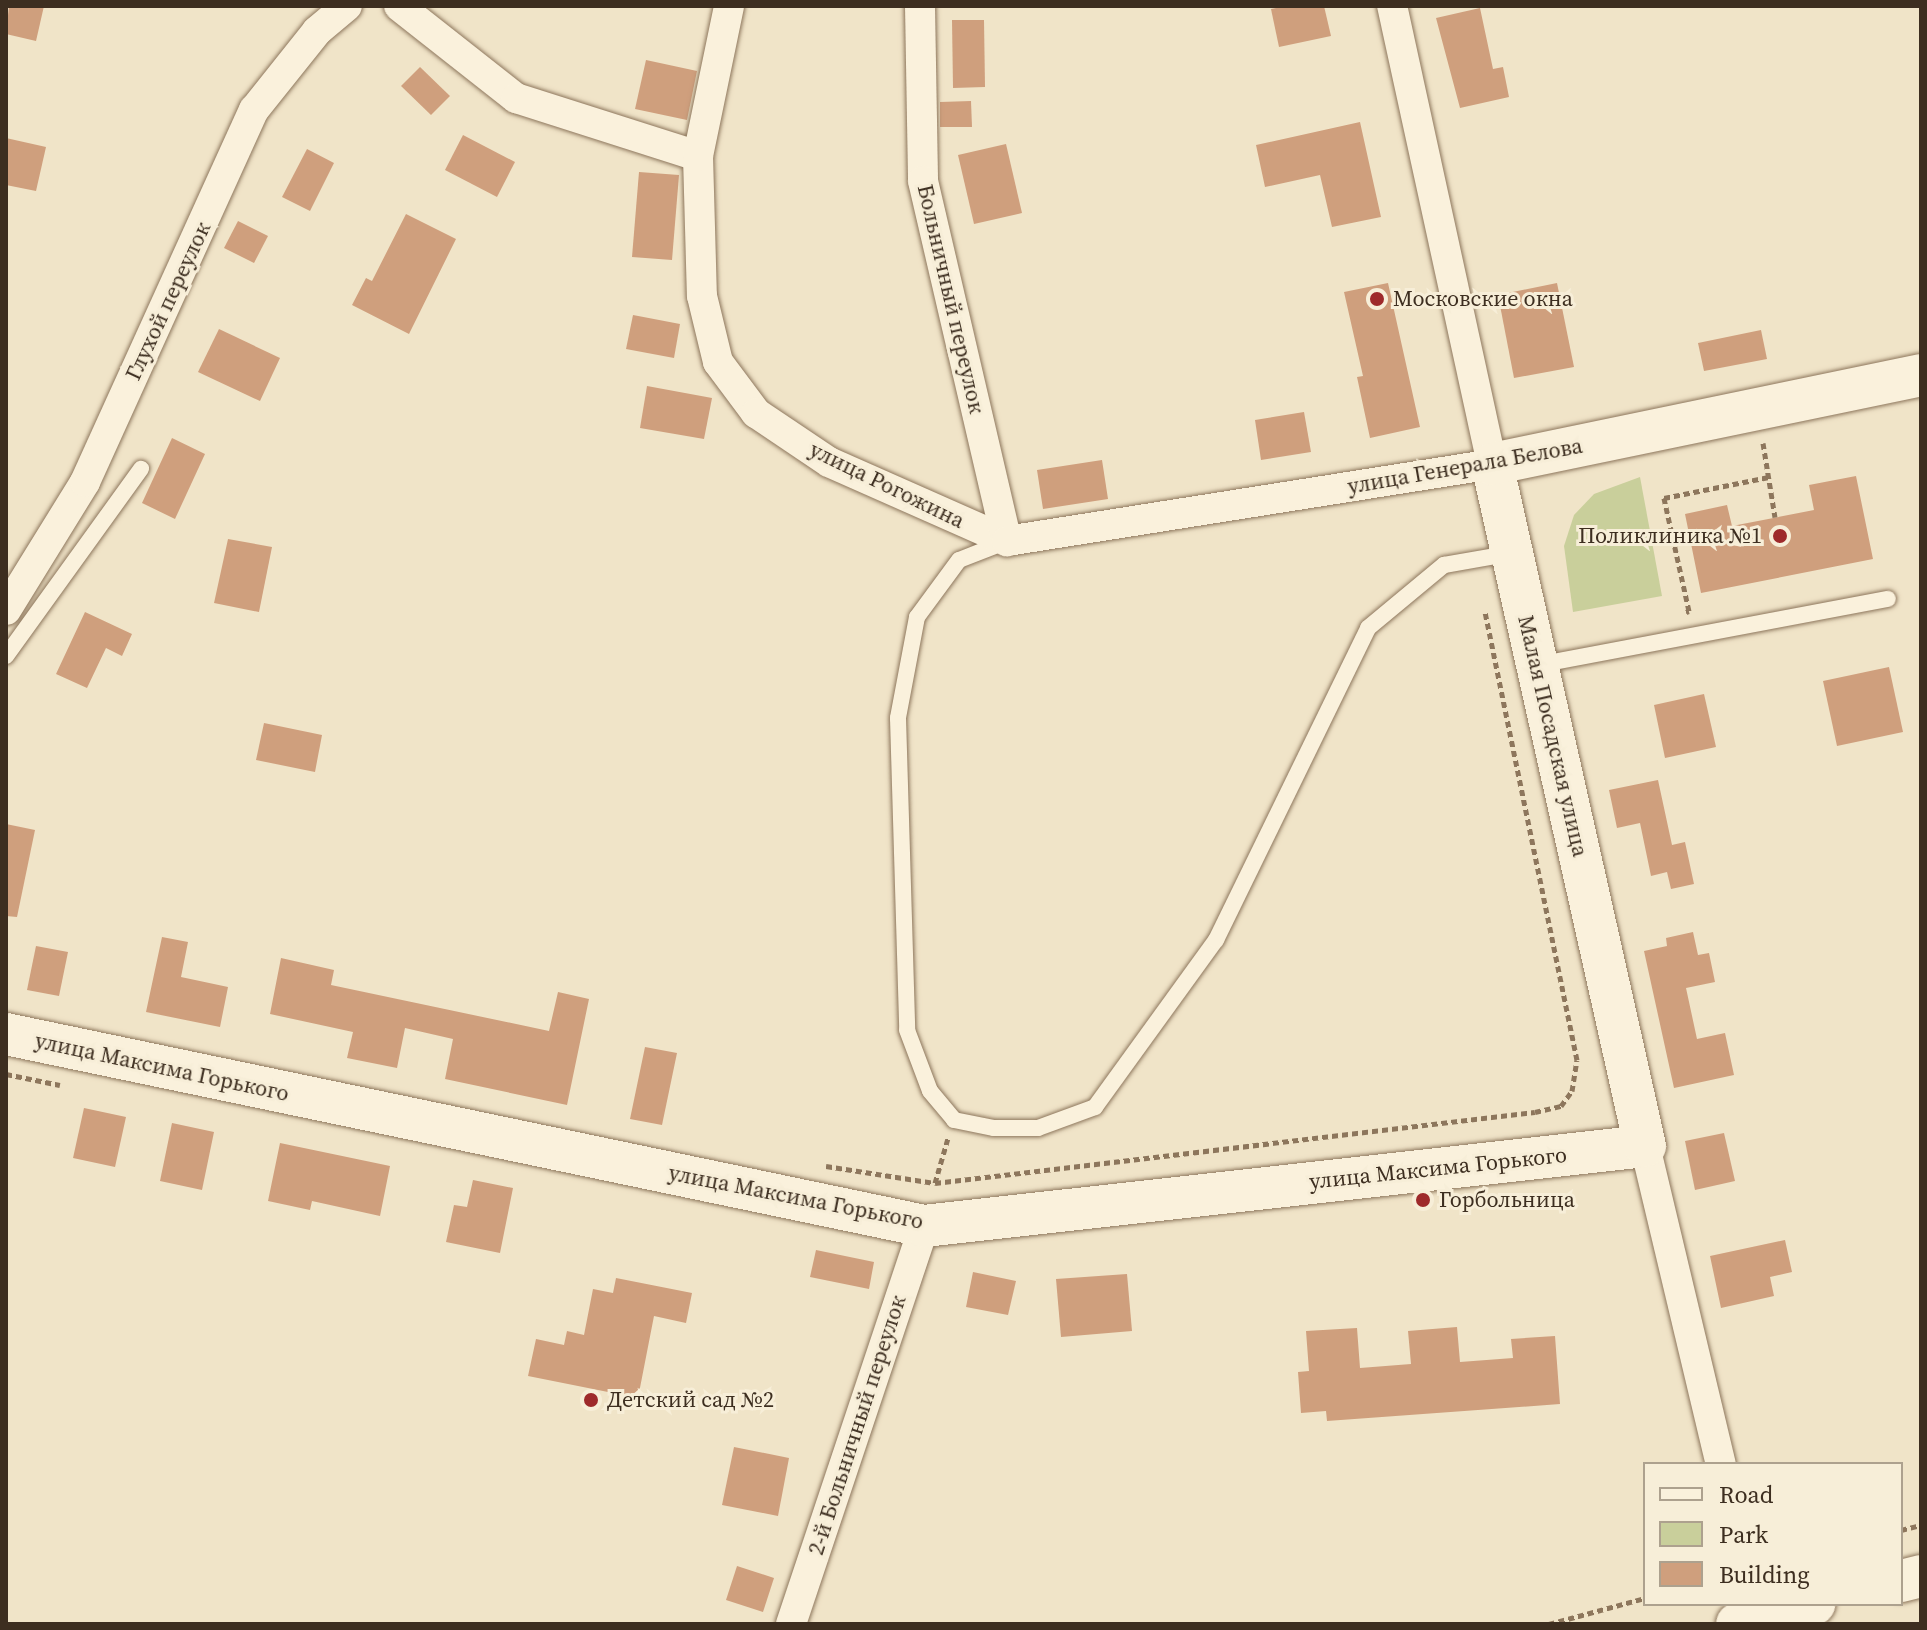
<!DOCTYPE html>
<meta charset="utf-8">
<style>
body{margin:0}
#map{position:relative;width:1927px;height:1630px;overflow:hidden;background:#f0e4c8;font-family:"Source Serif 4",serif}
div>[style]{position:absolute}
.green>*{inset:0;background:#c9cf9b}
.building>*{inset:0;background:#cf9f7d}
.path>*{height:5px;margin-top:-2.5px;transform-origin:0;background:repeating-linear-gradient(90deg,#8d765c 0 6px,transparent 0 10px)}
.roads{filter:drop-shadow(0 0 2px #8d765c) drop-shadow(0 0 2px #8d765c)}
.lane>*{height:16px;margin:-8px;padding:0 8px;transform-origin:8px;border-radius:8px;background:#faf1dc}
.street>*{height:30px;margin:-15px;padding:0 15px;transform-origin:15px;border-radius:15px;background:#faf1dc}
.secondary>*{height:42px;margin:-21px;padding:0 21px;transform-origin:21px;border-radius:21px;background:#faf1dc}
.dots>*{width:22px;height:22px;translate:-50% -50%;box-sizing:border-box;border:4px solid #f7eed8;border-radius:50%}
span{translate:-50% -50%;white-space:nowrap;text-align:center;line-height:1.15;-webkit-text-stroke:6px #f7eed8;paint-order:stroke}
.street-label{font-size:22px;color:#3d2e20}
.poi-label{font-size:22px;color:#3d2e20}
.left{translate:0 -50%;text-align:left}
.right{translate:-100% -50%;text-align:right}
.frame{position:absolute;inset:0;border:8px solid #3d2e20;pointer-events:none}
.legend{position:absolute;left:1643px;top:1462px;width:260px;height:144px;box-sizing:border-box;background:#f7eed8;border:2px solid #ada18e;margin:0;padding:10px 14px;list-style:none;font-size:24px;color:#3d2e20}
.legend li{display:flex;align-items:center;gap:16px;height:40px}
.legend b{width:40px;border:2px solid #ada18e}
</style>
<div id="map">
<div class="green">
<div style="clip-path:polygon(1640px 477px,1662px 596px,1573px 612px,1564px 546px,1574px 515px,1594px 494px)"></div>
</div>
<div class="building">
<div style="clip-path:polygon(9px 6px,44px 6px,36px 41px,6px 34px)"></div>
<div style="clip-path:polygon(1286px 6px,1324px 6px,1331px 36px,1279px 47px,1271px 9px)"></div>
<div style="clip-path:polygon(1480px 8px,1493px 69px,1503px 67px,1509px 97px,1460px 108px,1436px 18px)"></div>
<div style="clip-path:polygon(952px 20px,984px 20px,985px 87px,953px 88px)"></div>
<div style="clip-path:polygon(646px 60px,697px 71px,687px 120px,635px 109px)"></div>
<div style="clip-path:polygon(420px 67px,450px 96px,431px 115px,401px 86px)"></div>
<div style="clip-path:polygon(971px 101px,972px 127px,940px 127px,940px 102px)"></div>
<div style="clip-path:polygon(1360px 122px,1381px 217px,1332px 227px,1320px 175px,1265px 187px,1256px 145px)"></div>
<div style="clip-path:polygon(463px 135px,515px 162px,497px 197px,445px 170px)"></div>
<div style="clip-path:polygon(6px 138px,46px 147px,36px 191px,6px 185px)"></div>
<div style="clip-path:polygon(1006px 144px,1022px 213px,974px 224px,958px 155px)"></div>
<div style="clip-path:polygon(307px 149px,334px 163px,310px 211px,282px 197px)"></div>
<div style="clip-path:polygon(639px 172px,679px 175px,672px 260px,632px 257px)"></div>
<div style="clip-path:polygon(406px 214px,456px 239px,409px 334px,352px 305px,366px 278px,372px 281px)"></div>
<div style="clip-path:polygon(238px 221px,268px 236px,254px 263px,224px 248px)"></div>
<div style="clip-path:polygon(1388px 283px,1420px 427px,1370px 438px,1357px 377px,1363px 376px,1344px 292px)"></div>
<div style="clip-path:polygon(1557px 283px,1574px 367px,1514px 378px,1498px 295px)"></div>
<div style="clip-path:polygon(633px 315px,680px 324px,674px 358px,626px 349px)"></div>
<div style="clip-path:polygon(219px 329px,280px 358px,260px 401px,198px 372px)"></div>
<div style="clip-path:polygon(1761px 330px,1767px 359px,1704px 371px,1698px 343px)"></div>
<div style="clip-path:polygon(647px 386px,712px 398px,704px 439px,640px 428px)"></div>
<div style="clip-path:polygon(1304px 412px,1311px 452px,1261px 460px,1255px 420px)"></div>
<div style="clip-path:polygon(172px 438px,205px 454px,175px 519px,142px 503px)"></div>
<div style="clip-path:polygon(1102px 460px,1108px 499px,1043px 509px,1037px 470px)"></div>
<div style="clip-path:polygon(1856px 476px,1873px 559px,1701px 593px,1685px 514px,1727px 505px,1732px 526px,1814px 510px,1809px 485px)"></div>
<div style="clip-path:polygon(228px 539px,272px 547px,259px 612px,214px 603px)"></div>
<div style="clip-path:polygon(85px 612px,132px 634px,122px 656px,106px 648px,87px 688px,56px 674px)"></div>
<div style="clip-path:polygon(1889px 667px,1903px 732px,1837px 746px,1823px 681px)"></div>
<div style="clip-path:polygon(1704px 694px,1716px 747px,1665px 758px,1654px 705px)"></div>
<div style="clip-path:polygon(264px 723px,322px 735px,315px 772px,256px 760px)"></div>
<div style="clip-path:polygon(1658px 780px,1672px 845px,1685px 842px,1694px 884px,1671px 889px,1667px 872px,1651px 876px,1640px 823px,1617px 828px,1609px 790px)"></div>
<div style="clip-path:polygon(6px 824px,35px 830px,17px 917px,6px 916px)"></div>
<div style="clip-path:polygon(1693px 932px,1698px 955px,1709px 953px,1715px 982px,1686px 988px,1697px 1039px,1725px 1033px,1734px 1075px,1674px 1088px,1644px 951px,1667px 946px,1666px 938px)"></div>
<div style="clip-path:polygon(162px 937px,188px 942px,181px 977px,228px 987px,220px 1027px,146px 1012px)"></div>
<div style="clip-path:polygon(36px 946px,68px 952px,59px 996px,27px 990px)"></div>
<div style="clip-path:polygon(281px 958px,334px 970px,331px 985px,549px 1031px,558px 992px,589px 999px,567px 1105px,445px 1079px,453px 1039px,405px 1028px,397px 1068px,347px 1058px,353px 1032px,270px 1014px)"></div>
<div style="clip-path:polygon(645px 1047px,677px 1053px,662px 1125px,630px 1119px)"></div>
<div style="clip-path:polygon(84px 1108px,126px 1117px,115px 1167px,73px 1158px)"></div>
<div style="clip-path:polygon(172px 1123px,214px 1132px,202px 1190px,160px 1181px)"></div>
<div style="clip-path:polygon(1724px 1133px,1735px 1181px,1695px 1190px,1685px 1141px)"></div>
<div style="clip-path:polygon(280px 1143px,390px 1166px,380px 1216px,312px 1201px,310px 1210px,268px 1201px)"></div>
<div style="clip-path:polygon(473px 1180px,513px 1188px,500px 1253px,446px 1242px,454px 1205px,467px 1207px)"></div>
<div style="clip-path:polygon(1785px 1240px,1792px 1272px,1770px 1277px,1774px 1296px,1721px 1308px,1710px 1256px)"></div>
<div style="clip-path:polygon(816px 1250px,874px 1262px,869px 1289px,810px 1277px)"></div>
<div style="clip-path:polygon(973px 1272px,1016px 1281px,1008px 1315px,966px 1307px)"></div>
<div style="clip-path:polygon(1127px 1274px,1132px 1331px,1061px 1337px,1056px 1279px)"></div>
<div style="clip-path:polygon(616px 1278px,692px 1293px,686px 1323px,654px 1316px,638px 1398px,528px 1376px,536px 1339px,564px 1345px,567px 1331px,584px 1335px,593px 1289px,613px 1293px)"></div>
<div style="clip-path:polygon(1457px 1327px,1460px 1362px,1513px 1358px,1511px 1339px,1555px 1336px,1560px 1404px,1327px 1421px,1326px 1411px,1301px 1413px,1298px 1372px,1309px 1371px,1306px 1331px,1357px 1328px,1360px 1368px,1411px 1364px,1408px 1331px)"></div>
<div style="clip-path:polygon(734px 1447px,789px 1458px,778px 1516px,722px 1505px)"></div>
<div style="clip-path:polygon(737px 1566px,774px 1578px,763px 1612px,726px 1600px)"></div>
</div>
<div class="path">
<div style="left:1763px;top:443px;width:75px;rotate:80.8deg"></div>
<div style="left:1686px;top:612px;width:3px;rotate:-18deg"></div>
<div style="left:1689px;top:611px;width:116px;rotate:-102.5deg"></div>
<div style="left:1664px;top:498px;width:107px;rotate:-11.3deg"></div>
<div style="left:6px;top:1074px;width:55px;rotate:11.5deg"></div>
<div style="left:826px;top:1166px;width:110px;rotate:8.9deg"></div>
<div style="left:935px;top:1183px;width:604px;rotate:-6.75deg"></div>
<div style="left:1535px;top:1112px;width:27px;rotate:-13deg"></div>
<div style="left:1561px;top:1106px;width:19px;rotate:-54deg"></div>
<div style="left:1572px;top:1091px;width:31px;rotate:-81deg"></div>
<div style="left:1577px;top:1060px;width:458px;rotate:-101.6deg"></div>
<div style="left:935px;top:1183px;width:47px;rotate:-73.9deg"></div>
<div style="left:1901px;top:1530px;width:21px;rotate:-14deg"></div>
<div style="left:1549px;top:1624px;width:99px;rotate:-15.2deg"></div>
</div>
<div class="roads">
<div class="lane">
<div style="left:1005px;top:542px;width:49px;rotate:158.6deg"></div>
<div style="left:959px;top:560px;width:71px;rotate:126.4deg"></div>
<div style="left:917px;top:617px;width:103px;rotate:100.7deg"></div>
<div style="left:898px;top:718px;width:312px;rotate:88.3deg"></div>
<div style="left:907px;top:1030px;width:65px;rotate:69.3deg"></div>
<div style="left:930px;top:1091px;width:38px;rotate:50deg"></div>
<div style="left:954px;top:1120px;width:41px;rotate:11.3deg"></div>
<div style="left:994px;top:1128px;width:44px"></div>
<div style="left:1038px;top:1128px;width:61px;rotate:-20.2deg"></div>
<div style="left:1095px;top:1107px;width:206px;rotate:-54.1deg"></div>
<div style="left:1216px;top:940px;width:347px;rotate:-64deg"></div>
<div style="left:1368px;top:628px;width:99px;rotate:-39.7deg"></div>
<div style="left:1444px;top:565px;width:69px;rotate:-10deg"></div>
<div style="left:6px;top:656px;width:231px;rotate:-54.2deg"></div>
<div style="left:1538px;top:665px;width:356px;rotate:-10.7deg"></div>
</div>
<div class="street">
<div style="left:399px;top:6px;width:149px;rotate:38.2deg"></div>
<div style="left:516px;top:98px;width:191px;rotate:17.7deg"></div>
<div style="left:698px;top:156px;width:140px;rotate:88.4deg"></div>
<div style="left:702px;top:296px;width:68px;rotate:76.4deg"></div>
<div style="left:718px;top:362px;width:64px;rotate:53.3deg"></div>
<div style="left:756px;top:413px;width:88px;rotate:33.9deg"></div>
<div style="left:829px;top:462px;width:195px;rotate:23.9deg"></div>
<div style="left:920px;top:6px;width:175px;rotate:89deg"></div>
<div style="left:923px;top:181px;width:370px;rotate:76.9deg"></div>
<div style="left:698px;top:156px;width:153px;rotate:-78.3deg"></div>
<div style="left:1007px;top:541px;width:491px;rotate:-9deg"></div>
<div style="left:1492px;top:464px;width:469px;rotate:-102.3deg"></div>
<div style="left:6px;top:610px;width:150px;rotate:-58.3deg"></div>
<div style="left:85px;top:482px;width:409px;rotate:-65.6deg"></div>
<div style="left:254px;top:110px;width:101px;rotate:-51.4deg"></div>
<div style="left:317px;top:31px;width:39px;rotate:-40deg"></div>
<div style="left:1645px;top:1146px;width:327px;rotate:76.6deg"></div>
<div style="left:791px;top:1624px;width:420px;rotate:-71.5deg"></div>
</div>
<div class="secondary">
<div style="left:6px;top:1034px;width:938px;rotate:11.81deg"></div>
<div style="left:924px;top:1226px;width:725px;rotate:-6.33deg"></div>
<div style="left:1645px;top:1146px;width:699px;rotate:-102.64deg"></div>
<div style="left:1492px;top:464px;width:438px;rotate:-11.7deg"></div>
<div style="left:1901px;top:1581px;width:21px;rotate:-14deg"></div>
<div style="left:1737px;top:1624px;width:80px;rotate:-14.6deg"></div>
</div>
</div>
<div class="dots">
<div style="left:1377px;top:299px;background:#9e2a2b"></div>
<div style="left:1780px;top:536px;background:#9e2a2b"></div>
<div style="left:1423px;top:1200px;background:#9e2a2b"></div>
<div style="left:591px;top:1400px;background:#9e2a2b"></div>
</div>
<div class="street-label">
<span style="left:951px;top:299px;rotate:77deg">Больничный переулок</span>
<span style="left:168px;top:301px;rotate:-65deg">Глухой переулок</span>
<span style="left:1465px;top:466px;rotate:-10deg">улица Генерала Белова</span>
<span style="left:887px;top:485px;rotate:26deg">улица Рогожина</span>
<span style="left:1553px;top:736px;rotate:77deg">Малая Посадская улица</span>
<span style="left:162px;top:1067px;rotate:12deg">улица Максима Горького</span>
<span style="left:1438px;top:1168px;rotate:-6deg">улица Максима Горького</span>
<span style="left:796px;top:1197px;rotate:11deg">улица Максима Горького</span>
<span style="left:857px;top:1425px;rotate:-72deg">2-й Больничный переулок</span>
</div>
<div class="poi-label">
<span class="left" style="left:1393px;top:299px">Московские окна</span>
<span class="right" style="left:1762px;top:536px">Поликлиника №1</span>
<span class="left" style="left:1439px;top:1200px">Горбольница</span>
<span class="left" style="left:607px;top:1400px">Детский сад №2</span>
</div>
<div class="frame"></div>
<ul class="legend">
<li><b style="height:10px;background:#faf1dc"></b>Road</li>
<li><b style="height:22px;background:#c9cf9b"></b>Park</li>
<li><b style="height:22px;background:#cf9f7d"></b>Building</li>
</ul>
</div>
